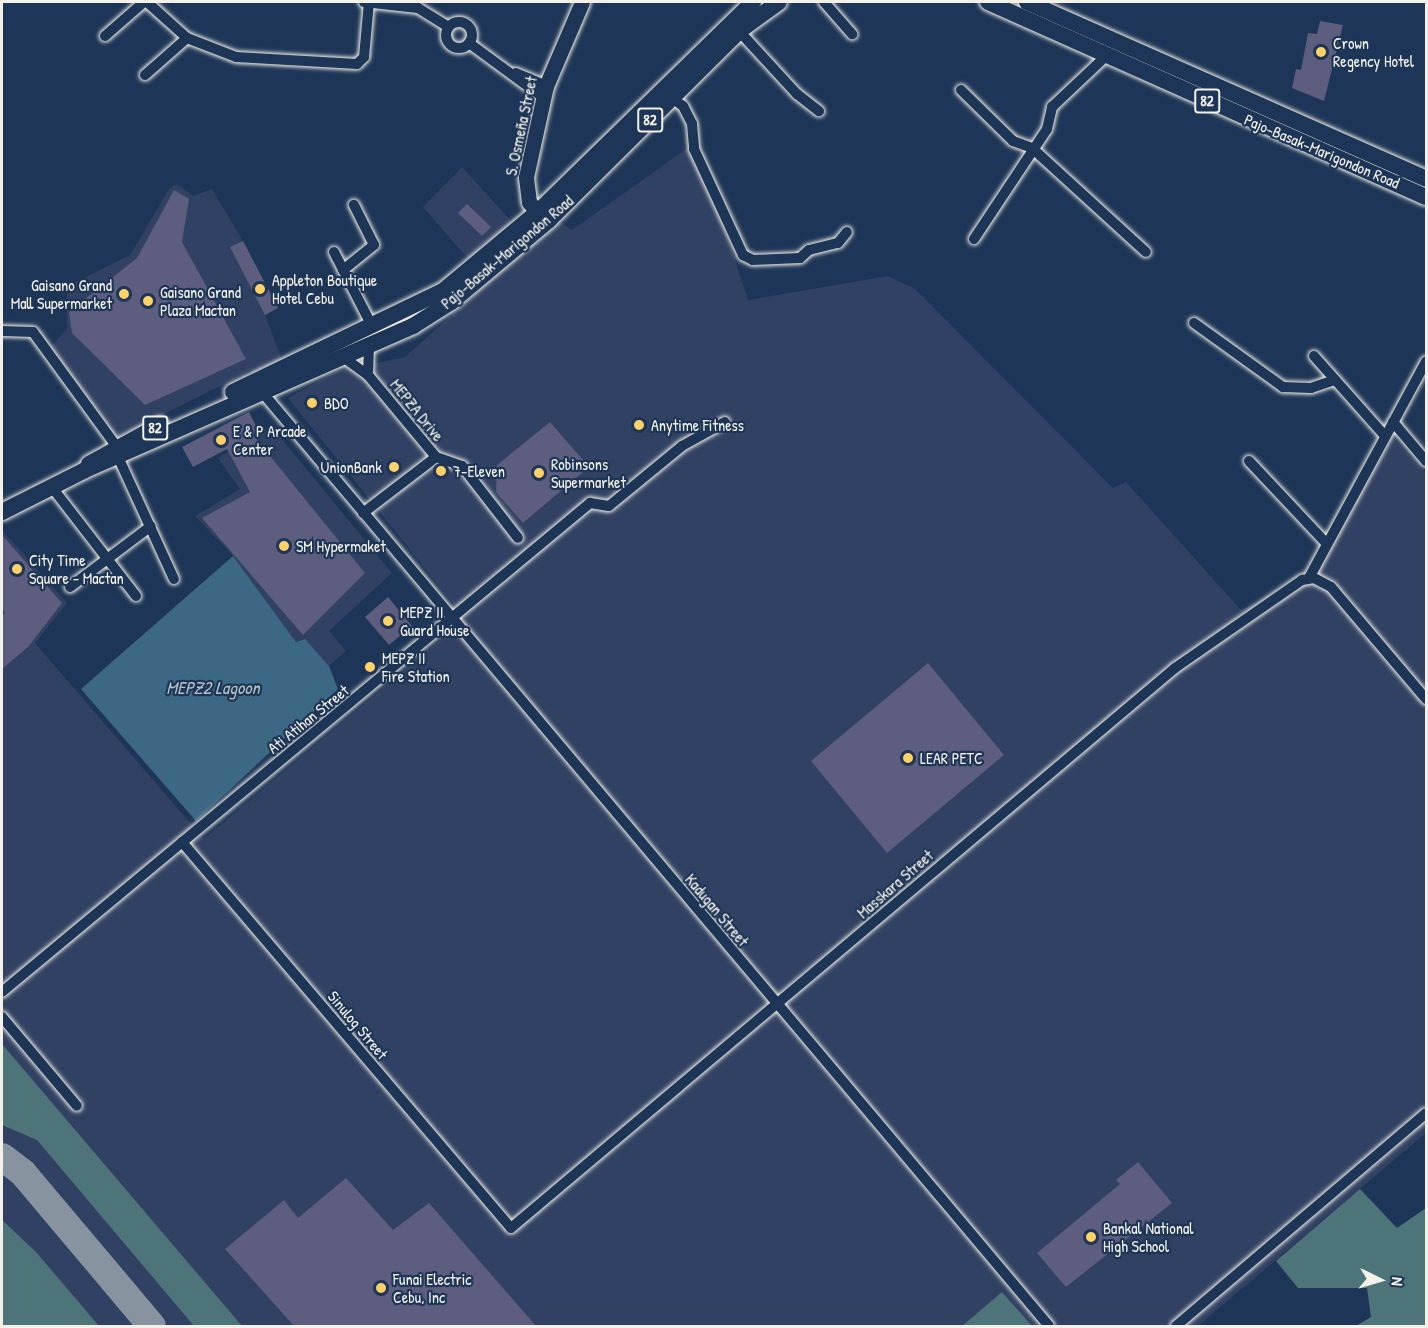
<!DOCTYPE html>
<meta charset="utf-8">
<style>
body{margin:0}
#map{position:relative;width:1428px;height:1328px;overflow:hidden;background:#1d3557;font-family:"Patrick Hand",sans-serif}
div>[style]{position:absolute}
.built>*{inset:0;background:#304163}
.green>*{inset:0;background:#4d7579}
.water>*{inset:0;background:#3d6883}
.taxiway>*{height:28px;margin:-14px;padding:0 14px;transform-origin:14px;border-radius:14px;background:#8893a0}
.building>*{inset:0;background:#5c5d7f}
.roads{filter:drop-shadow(0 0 2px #f4f1e8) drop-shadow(0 0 2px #f4f1e8)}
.street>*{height:10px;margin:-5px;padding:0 5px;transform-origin:5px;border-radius:5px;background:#1d3557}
.street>.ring{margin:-5px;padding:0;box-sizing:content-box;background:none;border:10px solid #1d3557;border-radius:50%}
.secondary>*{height:15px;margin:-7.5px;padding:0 7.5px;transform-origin:7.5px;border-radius:7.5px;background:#1d3557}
.primary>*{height:16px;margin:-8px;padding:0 8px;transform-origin:8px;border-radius:8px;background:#1d3557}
.dots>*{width:16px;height:16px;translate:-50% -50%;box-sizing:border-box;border:3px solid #1d3557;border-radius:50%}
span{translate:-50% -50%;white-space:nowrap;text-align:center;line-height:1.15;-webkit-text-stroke:4.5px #1d3557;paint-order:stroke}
.shield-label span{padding:2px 4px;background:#1d3557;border:2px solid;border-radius:4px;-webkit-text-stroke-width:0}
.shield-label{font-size:15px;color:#f4f1e8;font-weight:700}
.poi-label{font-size:16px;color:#f4f1e8}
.left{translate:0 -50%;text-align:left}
.right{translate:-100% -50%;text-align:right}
.street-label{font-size:16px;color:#f4f1e8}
.water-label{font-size:18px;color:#b4c1c5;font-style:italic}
.frame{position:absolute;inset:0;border:3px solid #f4f1e8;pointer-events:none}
.north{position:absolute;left:1350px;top:1250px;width:60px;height:60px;-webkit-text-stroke:4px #1d3557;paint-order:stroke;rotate:95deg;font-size:16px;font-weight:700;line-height:24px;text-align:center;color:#f4f1e8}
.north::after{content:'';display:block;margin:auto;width:21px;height:27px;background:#f4f1e8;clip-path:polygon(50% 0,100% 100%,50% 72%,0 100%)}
</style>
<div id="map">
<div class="built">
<div style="clip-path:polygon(696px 142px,748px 300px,888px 276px,915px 289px,1113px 488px,1126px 482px,1241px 610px,1314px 576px,1391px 436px,1426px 474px,1426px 1133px,1198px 1326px,1032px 1326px,1002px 1293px,962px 1326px,2px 1326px,2px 530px,67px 603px,35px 643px,204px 839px,466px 619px,288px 398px,336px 372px,405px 357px,557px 221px,572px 230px)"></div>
<div style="clip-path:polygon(462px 167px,512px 222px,469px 260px,423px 207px)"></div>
<div style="clip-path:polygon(177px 184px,193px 196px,212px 189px,243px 241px,278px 308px,265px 315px,283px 363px,256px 375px,251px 370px,117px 438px,48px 349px,67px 329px,67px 286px,130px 255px,169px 189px)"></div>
<div style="clip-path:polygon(271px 426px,392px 573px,329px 631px,346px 651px,329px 666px,305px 639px,296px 642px,233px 556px,195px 516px,240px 489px,218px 458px)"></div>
</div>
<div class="green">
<div style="clip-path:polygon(2px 1044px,242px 1326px,194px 1326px,37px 1140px,2px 1125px)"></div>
<div style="clip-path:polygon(1360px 1189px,1397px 1228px,1426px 1208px,1426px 1326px,1356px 1326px,1371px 1317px,1367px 1288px,1298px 1288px,1276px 1261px)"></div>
<div style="clip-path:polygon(2px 1220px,36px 1252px,99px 1326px,2px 1326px)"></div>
<div style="clip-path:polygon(1002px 1292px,1032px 1326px,962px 1326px)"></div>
</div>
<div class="water">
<div style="clip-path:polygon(233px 556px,296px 642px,305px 639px,329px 666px,338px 689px,196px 821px,81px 689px)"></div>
</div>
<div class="taxiway">
<div style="left:2px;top:1157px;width:26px;rotate:37deg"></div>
<div style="left:23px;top:1173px;width:200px;rotate:49.9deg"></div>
</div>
<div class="building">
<div style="clip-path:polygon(1320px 21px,1343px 25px,1324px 101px,1292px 88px,1296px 69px,1301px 70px,1308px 33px,1317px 34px)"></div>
<div style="clip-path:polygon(174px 190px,189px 199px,182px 242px,246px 359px,145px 405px,72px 333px,69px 312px,137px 258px)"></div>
<div style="clip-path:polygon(467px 204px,491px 227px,482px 236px,458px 213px)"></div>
<div style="clip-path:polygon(243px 241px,278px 308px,265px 315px,230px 247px)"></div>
<div style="clip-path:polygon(249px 412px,259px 432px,253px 435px,365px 573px,303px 635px,202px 518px,250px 492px,227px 449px,193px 467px,182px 447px)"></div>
<div style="clip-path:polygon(550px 422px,589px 467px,523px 523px,496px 492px,497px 465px)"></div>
<div style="clip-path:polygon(2px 535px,62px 603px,28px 647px,2px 669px,2px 616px,5px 613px,2px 608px)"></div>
<div style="clip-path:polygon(388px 597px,412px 626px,389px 645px,365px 617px)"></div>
<div style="clip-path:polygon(928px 663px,1004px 755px,887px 853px,811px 761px)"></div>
<div style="clip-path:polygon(1138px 1162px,1172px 1203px,1066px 1287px,1037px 1253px,1120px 1184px,1116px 1180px)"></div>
<div style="clip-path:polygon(346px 1178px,393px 1230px,429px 1203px,536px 1326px,294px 1326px,225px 1249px,284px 1200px,298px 1218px)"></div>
</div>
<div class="roads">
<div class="street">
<div style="left:147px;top:2px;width:54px;rotate:42deg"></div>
<div style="left:187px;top:38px;width:53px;rotate:21.2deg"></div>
<div style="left:236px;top:57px;width:121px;rotate:3.3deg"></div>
<div style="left:357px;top:64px;width:10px;rotate:-45deg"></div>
<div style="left:364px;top:57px;width:55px;rotate:-84.8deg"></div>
<div style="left:364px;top:2px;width:54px;rotate:6.3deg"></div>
<div style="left:418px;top:8px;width:36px;rotate:32deg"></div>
<div style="left:824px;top:2px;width:43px;rotate:48.8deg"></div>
<div class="ring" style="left:446px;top:22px;width:16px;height:16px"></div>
<div style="left:739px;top:31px;width:86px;rotate:47.4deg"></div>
<div style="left:797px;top:94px;width:28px;rotate:38deg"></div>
<div style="left:105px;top:36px;width:52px;rotate:-41.1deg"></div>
<div style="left:469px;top:43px;width:93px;rotate:36.3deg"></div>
<div style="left:516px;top:73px;width:33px;rotate:23deg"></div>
<div style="left:145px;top:75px;width:56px;rotate:-41.4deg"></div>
<div style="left:961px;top:90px;width:73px;rotate:44.4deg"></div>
<div style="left:1013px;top:141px;width:20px;rotate:20deg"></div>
<div style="left:1032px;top:148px;width:154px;rotate:42.4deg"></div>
<div style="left:672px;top:98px;width:14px;rotate:36deg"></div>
<div style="left:683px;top:106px;width:20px;rotate:63deg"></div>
<div style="left:692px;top:124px;width:25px;rotate:85deg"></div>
<div style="left:694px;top:149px;width:117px;rotate:65.2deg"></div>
<div style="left:743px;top:255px;width:11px;rotate:27deg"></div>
<div style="left:753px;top:260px;width:47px;rotate:-2.4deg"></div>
<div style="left:800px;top:258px;width:12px;rotate:-42deg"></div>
<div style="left:809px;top:250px;width:30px;rotate:-14deg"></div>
<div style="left:838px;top:243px;width:14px;rotate:-51deg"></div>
<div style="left:974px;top:239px;width:132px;rotate:-56.4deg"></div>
<div style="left:1047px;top:129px;width:23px;rotate:-77deg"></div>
<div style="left:1052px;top:107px;width:76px;rotate:-43.4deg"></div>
<div style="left:334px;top:252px;width:85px;rotate:62.8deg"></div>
<div style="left:343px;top:270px;width:40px;rotate:-39deg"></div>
<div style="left:374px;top:245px;width:45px;rotate:-116.6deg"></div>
<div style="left:1194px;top:323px;width:110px;rotate:35.7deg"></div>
<div style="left:1283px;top:387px;width:28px;rotate:2deg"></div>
<div style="left:1311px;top:388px;width:24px;rotate:-19deg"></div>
<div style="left:2px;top:331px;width:31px;rotate:2deg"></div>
<div style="left:33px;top:332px;width:141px;rotate:53.9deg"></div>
<div style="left:1314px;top:356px;width:107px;rotate:48.4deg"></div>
<div style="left:343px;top:357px;width:31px;rotate:36deg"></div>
<div style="left:368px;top:375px;width:107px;rotate:50.3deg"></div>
<div style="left:436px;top:457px;width:28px;rotate:19deg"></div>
<div style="left:462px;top:466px;width:91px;rotate:52.1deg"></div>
<div style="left:368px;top:375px;width:30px;rotate:-88deg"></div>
<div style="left:262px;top:392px;width:1221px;rotate:49.88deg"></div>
<div style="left:1393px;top:422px;width:51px;rotate:49.8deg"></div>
<div style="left:119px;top:459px;width:132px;rotate:65.4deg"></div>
<div style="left:1249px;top:461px;width:112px;rotate:46.8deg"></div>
<div style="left:51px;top:486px;width:139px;rotate:52.3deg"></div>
<div style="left:363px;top:513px;width:92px;rotate:-37.5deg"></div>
<div style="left:1309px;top:578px;width:246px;rotate:-61.6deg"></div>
<div style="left:70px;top:587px;width:101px;rotate:-37deg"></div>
<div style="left:182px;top:842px;width:507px;rotate:49.56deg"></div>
<div style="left:511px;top:1228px;width:869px;rotate:-40.14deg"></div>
<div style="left:1175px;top:668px;width:155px;rotate:-34.7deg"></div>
<div style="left:1302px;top:580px;width:12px;rotate:-9deg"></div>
<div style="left:1314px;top:578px;width:19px;rotate:28deg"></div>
<div style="left:1331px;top:587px;width:147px;rotate:49.7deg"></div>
<div style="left:2px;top:992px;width:765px;rotate:-39.75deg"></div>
<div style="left:590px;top:503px;width:19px;rotate:9deg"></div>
<div style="left:609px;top:506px;width:94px;rotate:-39.4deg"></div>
<div style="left:682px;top:446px;width:49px;rotate:-29.2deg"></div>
<div style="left:2px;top:1017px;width:116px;rotate:49.9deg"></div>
<div style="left:1176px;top:1326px;width:328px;rotate:-40.4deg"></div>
</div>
<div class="secondary">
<div style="left:544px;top:220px;width:23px;rotate:-130deg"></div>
<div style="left:529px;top:202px;width:25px;rotate:-97deg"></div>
<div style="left:526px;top:177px;width:93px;rotate:-77.6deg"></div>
<div style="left:546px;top:86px;width:91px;rotate:-66.8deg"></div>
</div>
<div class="primary">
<div style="left:988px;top:2px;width:479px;rotate:24deg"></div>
<div style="left:1027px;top:2px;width:436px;rotate:23.9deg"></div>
<div style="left:233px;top:392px;width:233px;rotate:-25.7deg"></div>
<div style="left:443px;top:291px;width:126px;rotate:-39.9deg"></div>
<div style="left:540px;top:210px;width:298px;rotate:-44.3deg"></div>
<div style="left:89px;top:464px;width:81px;rotate:-28.8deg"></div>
<div style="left:2px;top:512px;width:93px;rotate:-26.8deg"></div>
<div style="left:85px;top:470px;width:358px;rotate:-23.7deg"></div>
<div style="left:413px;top:326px;width:45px;rotate:-32.3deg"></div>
<div style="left:451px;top:302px;width:128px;rotate:-39.9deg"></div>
<div style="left:549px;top:220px;width:268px;rotate:-44.8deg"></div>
<div style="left:739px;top:31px;width:49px;rotate:-35.9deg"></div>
</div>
</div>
<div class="dots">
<div style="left:1321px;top:52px;background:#ffd166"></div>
<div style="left:260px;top:289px;background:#ffd166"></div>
<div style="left:124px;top:294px;background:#ffd166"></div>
<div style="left:148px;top:301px;background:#ffd166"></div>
<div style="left:312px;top:403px;background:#ffd166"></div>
<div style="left:639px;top:425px;background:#ffd166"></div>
<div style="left:221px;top:440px;background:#ffd166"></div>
<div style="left:394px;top:467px;background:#ffd166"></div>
<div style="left:441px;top:471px;background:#ffd166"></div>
<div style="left:539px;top:473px;background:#ffd166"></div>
<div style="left:284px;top:546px;background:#ffd166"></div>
<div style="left:17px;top:569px;background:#ffd166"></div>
<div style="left:388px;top:621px;background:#ffd166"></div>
<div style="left:370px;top:667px;background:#ffd166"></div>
<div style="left:908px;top:758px;background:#ffd166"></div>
<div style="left:1091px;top:1237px;background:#ffd166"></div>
<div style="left:381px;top:1288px;background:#ffd166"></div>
</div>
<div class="shield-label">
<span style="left:1207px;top:101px">82</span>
<span style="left:650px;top:120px">82</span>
<span style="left:155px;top:428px">82</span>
</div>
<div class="poi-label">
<span class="left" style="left:1333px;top:52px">Crown<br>Regency Hotel</span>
<span class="left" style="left:272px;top:289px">Appleton Boutique<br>Hotel Cebu</span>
<span class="right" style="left:112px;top:294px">Gaisano Grand<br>Mall Supermarket</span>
<span class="left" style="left:160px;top:301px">Gaisano Grand<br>Plaza Mactan</span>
<span class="left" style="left:324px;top:403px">BDO</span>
<span class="left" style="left:651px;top:425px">Anytime Fitness</span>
<span class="left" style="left:233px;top:440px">E &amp; P Arcade<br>Center</span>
<span class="left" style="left:551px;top:473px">Robinsons<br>Supermarket</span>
<span class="right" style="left:382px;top:467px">UnionBank</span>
<span class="left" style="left:453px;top:471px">7-Eleven</span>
<span class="left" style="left:296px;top:546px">SM Hypermaket</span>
<span class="left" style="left:29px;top:569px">City Time<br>Square - Mactan</span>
<span class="left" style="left:400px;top:621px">MEPZ II<br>Guard House</span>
<span class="left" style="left:382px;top:667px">MEPZ II<br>Fire Station</span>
<span class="left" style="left:920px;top:758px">LEAR PETC</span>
<span class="left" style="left:1103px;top:1237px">Bankal National<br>High School</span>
<span class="left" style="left:393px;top:1288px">Funai Electric<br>Cebu, Inc</span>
</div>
<div class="street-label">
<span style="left:521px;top:126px;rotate:-78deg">S. Osmeña Street</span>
<span style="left:1322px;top:151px;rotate:23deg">Pajo-Basak-Marigondon Road</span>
<span style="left:507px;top:252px;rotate:-40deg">Pajo-Basak-Marigondon Road</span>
<span style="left:417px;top:410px;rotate:51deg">MEPZA Drive</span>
<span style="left:308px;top:719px;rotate:-39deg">Ati Atihan Street</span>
<span style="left:895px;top:884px;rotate:-41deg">Masskara Street</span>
<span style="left:717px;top:910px;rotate:50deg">Kadugan Street</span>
<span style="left:358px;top:1025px;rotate:50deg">Sinulog Street</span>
</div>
<div class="water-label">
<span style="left:213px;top:688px">MEPZ2 Lagoon</span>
</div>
<div class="frame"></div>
<div class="north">N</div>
</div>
